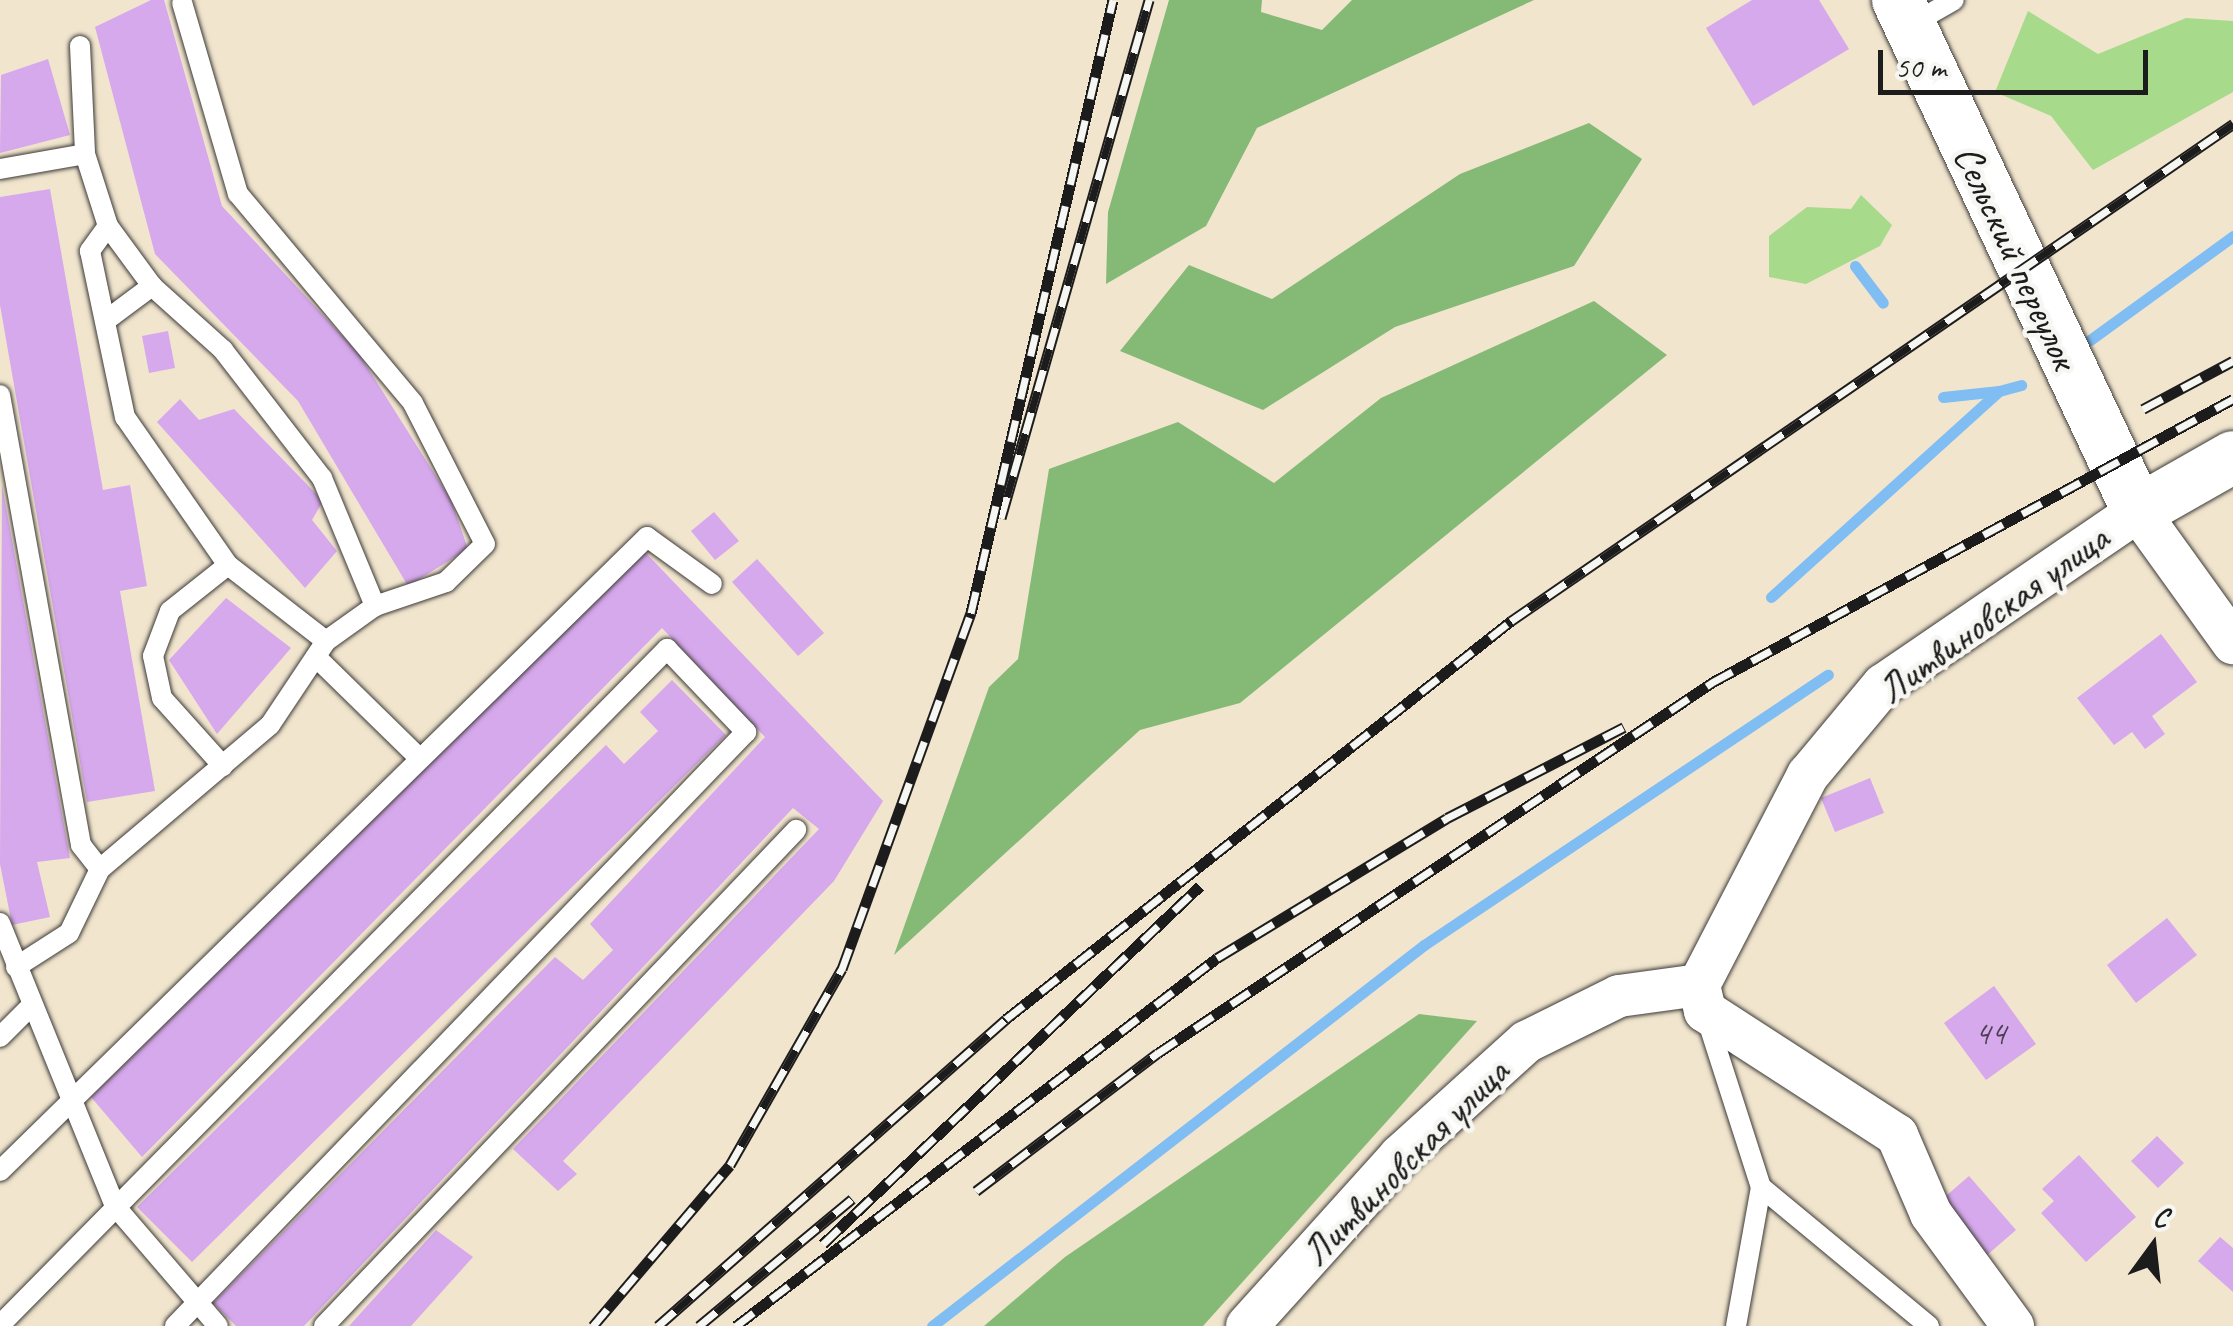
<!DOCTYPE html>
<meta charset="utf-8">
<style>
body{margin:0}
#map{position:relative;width:2233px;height:1326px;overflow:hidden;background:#f1e5ce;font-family:Caveat,sans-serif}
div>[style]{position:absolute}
.green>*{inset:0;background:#a7da8a}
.forest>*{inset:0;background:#85ba76}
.stream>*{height:11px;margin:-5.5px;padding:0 5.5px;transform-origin:5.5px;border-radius:5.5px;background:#80bdf3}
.building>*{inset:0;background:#d6a8ec}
.roads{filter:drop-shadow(0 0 2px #3c3a37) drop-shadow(0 0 2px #3c3a37)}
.service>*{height:20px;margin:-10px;padding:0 10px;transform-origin:10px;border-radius:10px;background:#fff}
.minor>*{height:42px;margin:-21px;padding:0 21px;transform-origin:21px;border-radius:21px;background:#fff}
.tertiary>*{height:52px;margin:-26px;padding:0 26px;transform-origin:26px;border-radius:26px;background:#fff}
.rail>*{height:11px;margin-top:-5.5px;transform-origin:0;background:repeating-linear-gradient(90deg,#f6f6f2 0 22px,#1c1c1c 0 44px);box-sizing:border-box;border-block:2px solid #1c1c1c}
span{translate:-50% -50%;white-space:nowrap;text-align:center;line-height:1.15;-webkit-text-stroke:9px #f6f6f2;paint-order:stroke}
.number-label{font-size:35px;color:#4a3f50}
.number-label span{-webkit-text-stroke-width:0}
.street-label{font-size:40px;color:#1c1c1c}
.north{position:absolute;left:2103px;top:1196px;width:100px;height:100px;-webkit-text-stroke:8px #f6f6f2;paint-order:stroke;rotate:15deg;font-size:28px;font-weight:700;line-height:40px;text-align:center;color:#1c1c1c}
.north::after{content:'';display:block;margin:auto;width:35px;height:45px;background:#1c1c1c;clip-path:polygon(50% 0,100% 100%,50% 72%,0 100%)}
.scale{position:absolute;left:1878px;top:50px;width:270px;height:45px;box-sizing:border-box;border:5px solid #1c1c1c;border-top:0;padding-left:12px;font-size:30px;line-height:35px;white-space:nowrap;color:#1c1c1c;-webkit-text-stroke:8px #f6f6f2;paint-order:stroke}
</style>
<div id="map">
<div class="green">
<div style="clip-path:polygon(2028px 11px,2098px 54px,2186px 18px,2233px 21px,2233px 92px,2093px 170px,2051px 116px,1995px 92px)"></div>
<div style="clip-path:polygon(1861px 195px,1892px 225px,1880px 246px,1806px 284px,1769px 277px,1769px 236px,1807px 207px,1851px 209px)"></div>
</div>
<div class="forest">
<div style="clip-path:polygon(1169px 0,1262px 0,1261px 12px,1322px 30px,1352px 0,1534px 0,1257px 128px,1206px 226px,1106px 284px,1108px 212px)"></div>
<div style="clip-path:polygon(1589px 123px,1642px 159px,1574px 266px,1395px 327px,1263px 410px,1120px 351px,1189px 265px,1272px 299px,1460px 174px)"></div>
<div style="clip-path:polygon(1594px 301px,1667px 355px,1240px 703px,1140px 730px,894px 955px,989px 687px,1018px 659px,1049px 469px,1178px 422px,1274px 483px,1381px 398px)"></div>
<div style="clip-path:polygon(1419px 1014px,1477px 1021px,1203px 1326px,984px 1326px,1065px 1257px)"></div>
</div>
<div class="stream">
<div style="left:1855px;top:266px;width:46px;rotate:52.9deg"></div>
<div style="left:2090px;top:340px;width:177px;rotate:-36deg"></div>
<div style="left:1943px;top:397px;width:56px;rotate:-6.1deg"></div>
<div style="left:1771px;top:597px;width:307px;rotate:-42.1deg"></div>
<div style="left:1999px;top:391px;width:23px;rotate:-15deg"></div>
<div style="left:932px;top:1326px;width:622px;rotate:-37.75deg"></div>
<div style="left:1424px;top:945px;width:486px;rotate:-33.8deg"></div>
</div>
<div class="building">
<div style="clip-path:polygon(151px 0,164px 0,222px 206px,359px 354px,451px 500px,468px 549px,408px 586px,298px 401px,155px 254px,95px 27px)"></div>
<div style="clip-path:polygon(1752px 0,1819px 0,1849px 49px,1753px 106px,1706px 28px)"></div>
<div style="clip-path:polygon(48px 59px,70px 135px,0 153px,1px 75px)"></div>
<div style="clip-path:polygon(50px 189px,103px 490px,130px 485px,147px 586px,120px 591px,155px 791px,87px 802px,0 305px,0 197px)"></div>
<div style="clip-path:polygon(168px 331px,175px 368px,149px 373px,142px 336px)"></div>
<div style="clip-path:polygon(180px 399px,199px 420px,234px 409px,323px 501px,312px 520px,337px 551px,305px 588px,157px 422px)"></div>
<div style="clip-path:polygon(2px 485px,70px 858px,37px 862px,50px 917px,12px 925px,0 864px)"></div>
<div style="clip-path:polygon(714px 512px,739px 541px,715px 560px,691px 531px)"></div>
<div style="clip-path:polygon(645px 552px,883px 801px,834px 881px,563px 1161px,577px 1174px,558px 1191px,513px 1149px,819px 829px,793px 808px,304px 1326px,236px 1326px,213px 1303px,555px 957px,583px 980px,613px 950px,590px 924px,765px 737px,662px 628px,142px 1157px,91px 1097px)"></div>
<div style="clip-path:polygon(757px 559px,824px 633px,798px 656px,732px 582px)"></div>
<div style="clip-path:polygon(226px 598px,291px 648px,217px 734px,169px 660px)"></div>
<div style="clip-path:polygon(2161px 634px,2197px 682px,2152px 716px,2165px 734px,2145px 749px,2132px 732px,2114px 745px,2077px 698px)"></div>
<div style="clip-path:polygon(672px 680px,726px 735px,192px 1262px,137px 1207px,606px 745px,624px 764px,658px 731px,640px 712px)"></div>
<div style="clip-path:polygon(1870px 778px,1884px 813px,1835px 832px,1821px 798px)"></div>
<div style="clip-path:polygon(2167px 918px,2197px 955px,2136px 1003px,2107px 965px)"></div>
<div style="clip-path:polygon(1994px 986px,2036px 1044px,1986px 1080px,1944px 1023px)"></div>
<div style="clip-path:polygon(2157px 1136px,2184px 1163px,2158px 1188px,2131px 1161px)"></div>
<div style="clip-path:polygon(2079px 1155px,2136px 1217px,2086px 1262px,2041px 1213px,2054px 1201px,2042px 1189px)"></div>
<div style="clip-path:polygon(1969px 1176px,2016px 1230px,1986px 1256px,1939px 1202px)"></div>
<div style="clip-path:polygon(436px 1230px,473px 1257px,411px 1326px,349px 1326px)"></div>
<div style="clip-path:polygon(2220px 1237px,2233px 1248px,2233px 1292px,2198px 1261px)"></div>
</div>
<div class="roads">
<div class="service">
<div style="left:1912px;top:24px;width:48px;rotate:-29.7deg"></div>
<div style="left:80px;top:46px;width:108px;rotate:87.3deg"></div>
<div style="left:85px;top:154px;width:76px;rotate:72.3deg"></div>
<div style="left:108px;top:226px;width:74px;rotate:53.7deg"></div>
<div style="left:152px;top:286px;width:96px;rotate:42deg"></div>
<div style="left:223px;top:350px;width:162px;rotate:52.3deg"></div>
<div style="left:322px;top:478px;width:139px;rotate:67.5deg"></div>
<div style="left:0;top:169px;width:86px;rotate:-10deg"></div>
<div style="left:108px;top:226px;width:31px;rotate:126deg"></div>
<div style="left:90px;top:251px;width:170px;rotate:78.1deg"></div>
<div style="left:125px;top:417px;width:180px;rotate:55.2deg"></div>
<div style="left:228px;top:565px;width:124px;rotate:37.8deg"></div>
<div style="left:109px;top:318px;width:54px;rotate:-36.7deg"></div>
<div style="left:0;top:395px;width:457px;rotate:79.8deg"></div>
<div style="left:81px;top:845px;width:31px;rotate:52deg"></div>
<div style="left:316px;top:657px;width:140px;rotate:44.4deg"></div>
<div style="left:223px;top:766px;width:91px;rotate:-131.9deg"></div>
<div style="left:162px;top:698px;width:43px;rotate:-102.1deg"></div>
<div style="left:153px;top:656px;width:48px;rotate:-69.3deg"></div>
<div style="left:170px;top:611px;width:74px;rotate:-38.4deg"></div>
<div style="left:0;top:923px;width:305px;rotate:67.9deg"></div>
<div style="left:115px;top:1206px;width:158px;rotate:49.4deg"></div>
<div style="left:16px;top:967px;width:63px;rotate:-32.7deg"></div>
<div style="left:69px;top:933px;width:71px;rotate:-64.2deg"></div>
<div style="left:100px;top:869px;width:223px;rotate:-40.3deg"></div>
<div style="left:270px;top:725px;width:101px;rotate:-56.3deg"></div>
<div style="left:326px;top:641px;width:60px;rotate:-35.5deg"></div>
<div style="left:375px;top:606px;width:75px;rotate:-18.7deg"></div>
<div style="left:446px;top:582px;width:54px;rotate:-44.3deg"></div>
<div style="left:485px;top:544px;width:158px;rotate:-117.1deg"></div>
<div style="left:413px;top:403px;width:273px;rotate:-129.9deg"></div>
<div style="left:238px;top:194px;width:199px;rotate:-106.3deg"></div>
<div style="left:1706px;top:1016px;width:180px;rotate:72.2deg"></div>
<div style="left:1761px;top:1187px;width:218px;rotate:39.6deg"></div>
<div style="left:0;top:1037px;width:40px;rotate:-45deg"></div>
<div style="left:0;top:1171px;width:906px;rotate:-44.42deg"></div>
<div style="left:647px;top:537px;width:80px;rotate:35.9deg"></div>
<div style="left:0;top:1325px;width:950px;rotate:-45.38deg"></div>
<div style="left:667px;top:649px;width:115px;rotate:46.4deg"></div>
<div style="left:746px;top:732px;width:824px;rotate:133.87deg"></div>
<div style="left:324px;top:1326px;width:685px;rotate:-46.42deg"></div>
<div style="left:1736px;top:1326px;width:141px;rotate:-79.8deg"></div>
</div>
<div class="minor">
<div style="left:1699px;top:985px;width:27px;rotate:77deg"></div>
<div style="left:1705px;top:1011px;width:229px;rotate:32.9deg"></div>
<div style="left:1897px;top:1135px;width:86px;rotate:66.7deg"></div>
<div style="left:1931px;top:1214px;width:139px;rotate:53.8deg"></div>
<div style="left:1247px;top:1326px;width:229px;rotate:-48deg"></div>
<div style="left:1400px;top:1156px;width:170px;rotate:-42.1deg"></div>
<div style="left:1526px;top:1042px;width:104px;rotate:-26.3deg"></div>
<div style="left:1619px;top:996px;width:81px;rotate:-7.8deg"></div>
<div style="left:1699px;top:985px;width:237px;rotate:-62.6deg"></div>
<div style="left:1808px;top:775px;width:117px;rotate:-50.2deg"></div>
<div style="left:1883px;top:685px;width:309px;rotate:-34.3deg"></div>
<div style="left:2138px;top:511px;width:163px;rotate:54.3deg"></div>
</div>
<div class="tertiary">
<div style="left:1898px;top:0;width:565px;rotate:64.84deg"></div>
<div style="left:2138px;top:511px;width:109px;rotate:-29.6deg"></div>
</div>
</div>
<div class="rail">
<div style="left:2143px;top:409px;width:102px;rotate:-28.1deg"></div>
<div style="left:1001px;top:518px;width:539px;rotate:-74.05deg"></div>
<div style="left:976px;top:1191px;width:228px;rotate:-37.2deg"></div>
<div style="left:1158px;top:1053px;width:668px;rotate:-33.76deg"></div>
<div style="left:1713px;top:682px;width:592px;rotate:-28.56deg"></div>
<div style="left:823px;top:1244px;width:520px;rotate:-43.52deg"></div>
<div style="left:593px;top:1326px;width:211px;rotate:-49.6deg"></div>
<div style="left:730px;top:1165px;width:226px;rotate:-60.3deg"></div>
<div style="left:842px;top:969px;width:379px;rotate:-70.1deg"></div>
<div style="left:971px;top:613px;width:629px;rotate:-76.96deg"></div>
<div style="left:658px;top:1326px;width:464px;rotate:-41.4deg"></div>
<div style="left:1006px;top:1019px;width:643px;rotate:-38.24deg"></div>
<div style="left:1511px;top:621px;width:877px;rotate:-34.54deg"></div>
<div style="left:699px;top:1326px;width:199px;rotate:-39.7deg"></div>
<div style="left:736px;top:1326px;width:606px;rotate:-37.42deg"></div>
<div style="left:1217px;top:958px;width:269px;rotate:-31.3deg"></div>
<div style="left:1447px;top:818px;width:199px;rotate:-27.2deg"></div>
</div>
<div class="number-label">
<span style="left:1990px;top:1033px">44</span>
</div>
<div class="street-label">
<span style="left:2016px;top:257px;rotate:65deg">Сельский переулок</span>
<span style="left:1993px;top:614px;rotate:-36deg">Литвиновская улица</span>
<span style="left:1405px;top:1162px;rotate:-45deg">Литвиновская улица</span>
</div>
<div class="north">С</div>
<div class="scale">50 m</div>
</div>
